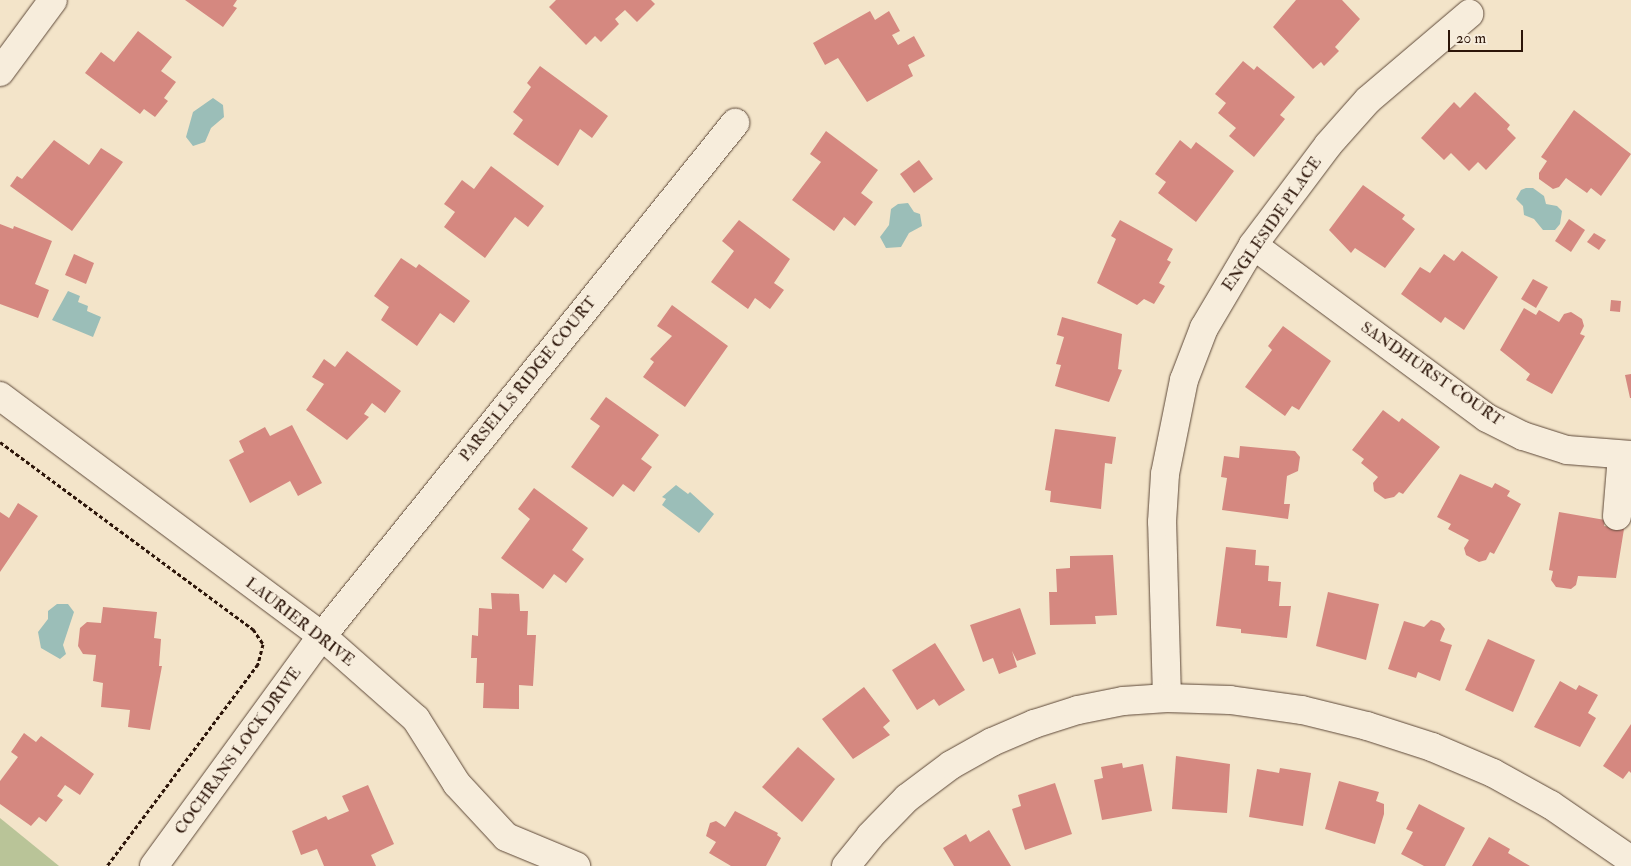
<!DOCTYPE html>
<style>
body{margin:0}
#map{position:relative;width:1631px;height:866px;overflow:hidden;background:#f3e4c9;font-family:"IM FELL Double Pica",serif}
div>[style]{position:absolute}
.green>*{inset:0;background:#b9c498}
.water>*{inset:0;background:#9bbeb8}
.building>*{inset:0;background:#d58880}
.path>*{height:3px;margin-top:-1.5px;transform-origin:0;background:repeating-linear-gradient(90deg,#2c1509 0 4px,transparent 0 6.5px)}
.roads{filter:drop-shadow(0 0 1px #5e4939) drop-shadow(0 0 1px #5e4939)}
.minor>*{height:28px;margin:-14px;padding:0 14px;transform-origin:14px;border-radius:14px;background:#f7eddc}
span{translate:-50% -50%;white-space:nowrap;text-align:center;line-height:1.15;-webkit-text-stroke:4px #f7eddc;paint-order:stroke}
.street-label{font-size:16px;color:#2c1509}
.scale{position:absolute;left:1448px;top:30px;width:75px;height:22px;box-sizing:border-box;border:2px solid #2c1509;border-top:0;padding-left:6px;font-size:15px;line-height:18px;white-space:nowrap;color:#2c1509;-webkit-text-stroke:4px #f7eddc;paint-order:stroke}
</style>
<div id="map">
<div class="green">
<div style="clip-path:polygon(0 818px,59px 866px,0 866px)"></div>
</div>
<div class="water">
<div style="clip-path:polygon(213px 98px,223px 105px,224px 117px,211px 128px,205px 142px,193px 146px,186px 137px,193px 112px)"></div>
<div style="clip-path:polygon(1526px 188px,1533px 188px,1544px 196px,1546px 204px,1557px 206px,1562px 211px,1560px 224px,1555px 230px,1543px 230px,1534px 219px,1524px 215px,1523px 206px,1516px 199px,1521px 190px)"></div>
<div style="clip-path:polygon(908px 203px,914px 212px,920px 214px,922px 226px,909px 233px,901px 247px,886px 248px,880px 237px,889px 225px,891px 209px,898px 204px)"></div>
<div style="clip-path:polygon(68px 291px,80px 296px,78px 302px,88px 306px,87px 311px,101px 317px,93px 337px,52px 320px)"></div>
<div style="clip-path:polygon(676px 485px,688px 494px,690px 492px,714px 514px,699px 533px,662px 505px,666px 499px,662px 497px)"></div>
<div style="clip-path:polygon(57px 604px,68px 604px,74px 612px,63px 645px,66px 654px,60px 659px,41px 648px,38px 632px,48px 619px,48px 611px)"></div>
</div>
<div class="building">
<div style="clip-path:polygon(185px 0,237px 0,233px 6px,237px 8px,223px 27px)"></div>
<div style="clip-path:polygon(556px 0,651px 0,655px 4px,637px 22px,625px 10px,615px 19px,619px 24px,601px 42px,595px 36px,586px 45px,549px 7px)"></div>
<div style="clip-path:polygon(1296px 0,1342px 0,1360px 19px,1335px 47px,1339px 51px,1324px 66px,1321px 62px,1313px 69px,1273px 27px)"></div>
<div style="clip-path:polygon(870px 11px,875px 20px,889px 11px,900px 31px,892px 35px,898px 45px,914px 36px,925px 56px,908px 65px,913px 76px,867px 102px,838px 58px,825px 65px,813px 43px)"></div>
<div style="clip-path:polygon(138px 31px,172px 57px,161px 71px,176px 82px,164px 98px,168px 101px,155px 117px,144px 109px,140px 114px,85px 73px,101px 52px,114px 62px)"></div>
<div style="clip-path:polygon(1243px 61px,1254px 70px,1257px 66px,1295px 97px,1280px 115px,1285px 119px,1254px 157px,1229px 136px,1236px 128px,1218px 113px,1226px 103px,1215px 94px)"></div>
<div style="clip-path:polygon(540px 66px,608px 116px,592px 138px,580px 129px,558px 166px,513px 134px,523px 120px,513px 112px,531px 87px,527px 83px)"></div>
<div style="clip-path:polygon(1475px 92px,1510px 125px,1507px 129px,1516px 138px,1486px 170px,1478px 162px,1469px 171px,1451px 153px,1444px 160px,1421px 138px,1454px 102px,1460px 108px)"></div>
<div style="clip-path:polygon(1574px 110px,1631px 154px,1601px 196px,1591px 188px,1587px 193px,1566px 178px,1559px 187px,1553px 189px,1539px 179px,1539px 173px,1547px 161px,1541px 157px)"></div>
<div style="clip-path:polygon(826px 131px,878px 170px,861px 193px,873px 202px,855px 226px,844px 217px,834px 231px,792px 200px,821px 162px,810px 154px)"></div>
<div style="clip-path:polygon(54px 140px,89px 165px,101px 148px,123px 162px,72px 231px,10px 186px,17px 176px,22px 179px)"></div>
<div style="clip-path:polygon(1180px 140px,1191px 149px,1196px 142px,1234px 171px,1196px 222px,1158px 193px,1166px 182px,1155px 174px)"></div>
<div style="clip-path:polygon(919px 160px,933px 179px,914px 193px,900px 174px)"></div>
<div style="clip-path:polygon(491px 166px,544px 206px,528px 227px,515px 217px,485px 258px,444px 227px,455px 212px,444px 204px,462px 180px,474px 189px)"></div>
<div style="clip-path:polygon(1363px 185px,1405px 215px,1402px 219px,1415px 229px,1385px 268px,1355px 248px,1351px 253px,1329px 230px)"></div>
<div style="clip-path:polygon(1569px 219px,1585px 230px,1571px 252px,1555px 241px)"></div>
<div style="clip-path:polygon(739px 220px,790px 259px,774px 283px,784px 290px,770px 309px,755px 298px,748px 309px,711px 282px,734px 251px,722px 241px)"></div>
<div style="clip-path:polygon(1120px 220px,1173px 249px,1167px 260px,1171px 262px,1159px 283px,1165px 286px,1154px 304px,1144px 299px,1137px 305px,1097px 283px,1116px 239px,1111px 236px)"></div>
<div style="clip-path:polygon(0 224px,13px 229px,14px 226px,52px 241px,35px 284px,49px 290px,38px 318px,0 304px)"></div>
<div style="clip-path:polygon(1594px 233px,1606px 240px,1599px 250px,1587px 242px)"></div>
<div style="clip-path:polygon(1462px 251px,1498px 277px,1464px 330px,1445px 317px,1441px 323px,1401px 294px,1420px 267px,1430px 273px,1444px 254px,1454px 261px)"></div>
<div style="clip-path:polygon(74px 254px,94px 263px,86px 284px,65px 275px)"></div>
<div style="clip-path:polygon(401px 258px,416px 268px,419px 264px,470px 301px,454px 323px,440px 313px,417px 346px,381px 320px,389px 307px,374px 296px)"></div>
<div style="clip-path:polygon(1533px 279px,1548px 287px,1536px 308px,1521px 299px)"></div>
<div style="clip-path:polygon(1611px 300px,1621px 301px,1620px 312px,1610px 311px)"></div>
<div style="clip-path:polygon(672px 305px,728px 346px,685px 407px,643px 377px,654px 362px,650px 359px,672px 336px,657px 326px)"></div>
<div style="clip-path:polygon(1524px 308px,1536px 315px,1539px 310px,1559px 322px,1564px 314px,1571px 312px,1582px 319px,1584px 326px,1580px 334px,1585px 336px,1552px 394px,1526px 380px,1530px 374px,1500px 350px)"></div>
<div style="clip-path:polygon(1062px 317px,1122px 334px,1118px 369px,1122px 370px,1109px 402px,1055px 386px,1061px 365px,1056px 364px,1064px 337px,1057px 335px)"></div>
<div style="clip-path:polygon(1283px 326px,1331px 361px,1299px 410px,1292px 406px,1285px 416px,1245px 387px,1272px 350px,1268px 346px)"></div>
<div style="clip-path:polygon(347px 351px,401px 391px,385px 413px,372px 403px,364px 414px,369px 417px,347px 440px,306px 410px,324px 384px,312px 377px,324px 359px,335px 367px)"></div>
<div style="clip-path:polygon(1631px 374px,1631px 398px,1630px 398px,1625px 375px)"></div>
<div style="clip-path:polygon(606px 397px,659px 435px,641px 459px,652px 467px,634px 492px,623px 484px,613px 497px,571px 467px,600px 426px,590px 419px)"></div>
<div style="clip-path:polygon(1383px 410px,1399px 422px,1402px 418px,1440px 447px,1403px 494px,1399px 492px,1394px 497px,1385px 499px,1374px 491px,1373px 483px,1378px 477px,1361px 463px,1364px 459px,1352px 450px)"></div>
<div style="clip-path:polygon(292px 425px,322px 483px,298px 496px,290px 481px,250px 503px,229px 460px,244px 452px,239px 441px,265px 427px,270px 436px)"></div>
<div style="clip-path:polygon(1055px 429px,1116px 437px,1112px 464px,1105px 463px,1101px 509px,1050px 502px,1051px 491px,1045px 490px)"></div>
<div style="clip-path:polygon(1240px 446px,1295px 451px,1300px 457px,1298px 471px,1287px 476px,1284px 504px,1290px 504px,1288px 519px,1222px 510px,1227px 478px,1221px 477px,1224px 456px,1239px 458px)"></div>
<div style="clip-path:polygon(1460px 474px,1492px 488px,1495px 483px,1510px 491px,1507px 496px,1521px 504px,1494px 554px,1490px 552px,1486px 560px,1479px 562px,1466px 555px,1464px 548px,1469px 540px,1448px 529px,1451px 524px,1437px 517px)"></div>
<div style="clip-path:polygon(534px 488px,588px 528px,572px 550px,584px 559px,566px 583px,554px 574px,543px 589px,501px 558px,530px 519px,518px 509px)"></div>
<div style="clip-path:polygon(18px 503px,38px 516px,0 572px,0 512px,9px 518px)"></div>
<div style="clip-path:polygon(1559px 512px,1605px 520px,1604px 526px,1624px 529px,1616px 578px,1578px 576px,1576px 585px,1571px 589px,1556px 587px,1551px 580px,1553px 571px,1549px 570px)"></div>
<div style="clip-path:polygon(1226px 547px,1256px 550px,1255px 565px,1269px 566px,1268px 581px,1281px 582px,1279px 606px,1291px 606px,1287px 638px,1241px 633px,1241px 629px,1216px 626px)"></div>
<div style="clip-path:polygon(1113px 555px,1117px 615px,1095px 616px,1096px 624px,1050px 625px,1049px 592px,1057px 592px,1056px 569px,1070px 568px,1070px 556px)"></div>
<div style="clip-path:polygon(1328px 592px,1379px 604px,1366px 660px,1316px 646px)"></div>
<div style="clip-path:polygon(491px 593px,519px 594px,520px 611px,528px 611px,527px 635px,536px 635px,533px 686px,519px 685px,519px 709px,483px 708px,484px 683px,476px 683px,477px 658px,471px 658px,472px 635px,478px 636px,479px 608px,492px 609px)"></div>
<div style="clip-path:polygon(103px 607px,157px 612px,154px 638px,161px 639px,159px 666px,162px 666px,150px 730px,128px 727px,130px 710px,101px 707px,103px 683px,93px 681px,96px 655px,83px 654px,78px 646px,80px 628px,87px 622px,101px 623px)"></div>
<div style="clip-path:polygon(1020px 608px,1036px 654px,1017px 661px,1012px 651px,1017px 667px,999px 674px,993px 658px,983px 662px,970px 625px)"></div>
<div style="clip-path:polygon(1431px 620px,1440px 623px,1445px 629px,1440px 641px,1452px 645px,1440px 681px,1418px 672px,1416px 678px,1388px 669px,1404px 621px,1424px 627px)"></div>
<div style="clip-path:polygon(1488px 639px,1535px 660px,1513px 712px,1465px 690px)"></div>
<div style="clip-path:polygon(935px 643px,965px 690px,939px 706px,934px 699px,917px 710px,892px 670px)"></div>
<div style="clip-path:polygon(1560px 681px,1576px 690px,1579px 685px,1598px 695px,1588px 713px,1596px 718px,1580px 747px,1534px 727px)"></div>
<div style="clip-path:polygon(864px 687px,890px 721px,883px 727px,890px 735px,853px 759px,822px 719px)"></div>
<div style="clip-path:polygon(1631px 724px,1631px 773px,1629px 771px,1623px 779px,1603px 766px)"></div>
<div style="clip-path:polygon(24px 733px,36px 742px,41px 736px,94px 774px,80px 795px,65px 785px,57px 796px,63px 800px,46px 822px,39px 817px,31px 826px,0 804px,0 781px,18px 757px,11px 752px)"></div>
<div style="clip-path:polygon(798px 747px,835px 779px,802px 822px,762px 787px)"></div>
<div style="clip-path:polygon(1176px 756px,1230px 764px,1227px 813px,1172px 809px)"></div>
<div style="clip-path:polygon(1122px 763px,1123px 768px,1143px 764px,1152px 811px,1102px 820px,1094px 780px,1103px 778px,1101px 767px)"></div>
<div style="clip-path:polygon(1280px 768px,1311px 773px,1303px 826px,1249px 817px,1257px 769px,1279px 773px)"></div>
<div style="clip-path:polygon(1339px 781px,1379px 792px,1376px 801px,1384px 804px,1384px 814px,1375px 844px,1325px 829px)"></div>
<div style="clip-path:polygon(1055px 783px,1072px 834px,1025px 850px,1012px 809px,1021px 806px,1018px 795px)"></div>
<div style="clip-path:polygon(368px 785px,394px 844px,371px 855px,376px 866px,324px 866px,317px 849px,301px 855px,292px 831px,326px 816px,328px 820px,349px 811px,342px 796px)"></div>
<div style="clip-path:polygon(1419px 804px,1465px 828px,1445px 866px,1424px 866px,1401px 854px,1413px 832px,1406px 829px)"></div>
<div style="clip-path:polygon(735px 811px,778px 833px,777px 835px,781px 838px,766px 866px,731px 866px,709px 853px,716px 842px,706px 836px,710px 823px,716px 821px,725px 827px)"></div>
<div style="clip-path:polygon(989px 830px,1011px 866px,954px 866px,943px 848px,966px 834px,970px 842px)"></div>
<div style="clip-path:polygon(1489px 837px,1510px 849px,1508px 853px,1530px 866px,1472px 866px)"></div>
</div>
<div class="path">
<div style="left:0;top:442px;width:315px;rotate:36.5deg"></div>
<div style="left:253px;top:629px;width:18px;rotate:56deg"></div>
<div style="left:263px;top:644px;width:21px;rotate:104deg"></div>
<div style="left:258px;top:664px;width:252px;rotate:126.8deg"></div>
</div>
<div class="roads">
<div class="minor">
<div style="left:0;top:72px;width:89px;rotate:-53.6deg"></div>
<div style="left:1253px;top:245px;width:291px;rotate:36.5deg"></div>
<div style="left:1487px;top:418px;width:40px;rotate:26.6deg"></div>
<div style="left:1523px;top:436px;width:46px;rotate:17.7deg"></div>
<div style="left:1567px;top:450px;width:64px;rotate:4.5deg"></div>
<div style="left:0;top:396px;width:402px;rotate:36.7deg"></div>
<div style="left:322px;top:636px;width:125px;rotate:41.4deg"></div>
<div style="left:416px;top:719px;width:77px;rotate:57.8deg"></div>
<div style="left:457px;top:784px;width:72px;rotate:47.2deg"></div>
<div style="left:506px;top:837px;width:76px;rotate:22.5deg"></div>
<div style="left:1617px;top:516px;width:61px;rotate:-85.3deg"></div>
<div style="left:1167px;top:698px;width:176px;rotate:-91.6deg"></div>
<div style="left:1162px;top:522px;width:48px;rotate:-86.4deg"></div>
<div style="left:1165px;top:474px;width:96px;rotate:-78.6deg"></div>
<div style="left:1184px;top:380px;width:56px;rotate:-69deg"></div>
<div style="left:1204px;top:328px;width:96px;rotate:-59.4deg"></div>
<div style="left:1253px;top:245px;width:125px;rotate:-53.1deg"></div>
<div style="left:1328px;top:145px;width:60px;rotate:-48.4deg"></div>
<div style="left:1368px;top:100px;width:133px;rotate:-40.4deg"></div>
<div style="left:154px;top:866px;width:285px;rotate:-53.9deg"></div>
<div style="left:322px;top:636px;width:659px;rotate:-51.16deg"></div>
<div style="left:846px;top:866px;width:38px;rotate:-51deg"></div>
<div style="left:870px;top:836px;width:53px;rotate:-45.8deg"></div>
<div style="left:907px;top:798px;width:55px;rotate:-36.9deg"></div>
<div style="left:951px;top:765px;width:47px;rotate:-29.3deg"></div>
<div style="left:992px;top:742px;width:46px;rotate:-23.2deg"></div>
<div style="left:1034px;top:724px;width:46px;rotate:-17.7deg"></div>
<div style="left:1078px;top:710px;width:46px;rotate:-11.3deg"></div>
<div style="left:1123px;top:701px;width:44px;rotate:-3.9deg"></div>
<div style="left:1167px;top:698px;width:63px;rotate:1.8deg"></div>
<div style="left:1230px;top:700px;width:73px;rotate:7.9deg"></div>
<div style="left:1302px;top:710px;width:67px;rotate:13.8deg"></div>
<div style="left:1367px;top:726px;width:68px;rotate:17.9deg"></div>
<div style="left:1432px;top:747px;width:66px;rotate:23.1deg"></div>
<div style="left:1493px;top:773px;width:66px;rotate:28.9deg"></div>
<div style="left:1551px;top:805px;width:97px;rotate:34.5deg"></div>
</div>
</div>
<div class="street-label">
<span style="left:1272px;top:224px;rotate:-55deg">ENGLESIDE PLACE</span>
<span style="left:1432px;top:374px;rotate:35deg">SANDHURST COURT</span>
<span style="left:528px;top:379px;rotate:-51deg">PARSELLS RIDGE COURT</span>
<span style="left:300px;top:622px;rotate:38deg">LAURIER DRIVE</span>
<span style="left:238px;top:751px;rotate:-54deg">COCHRANS LOCK DRIVE</span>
</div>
<div class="scale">20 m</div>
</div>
